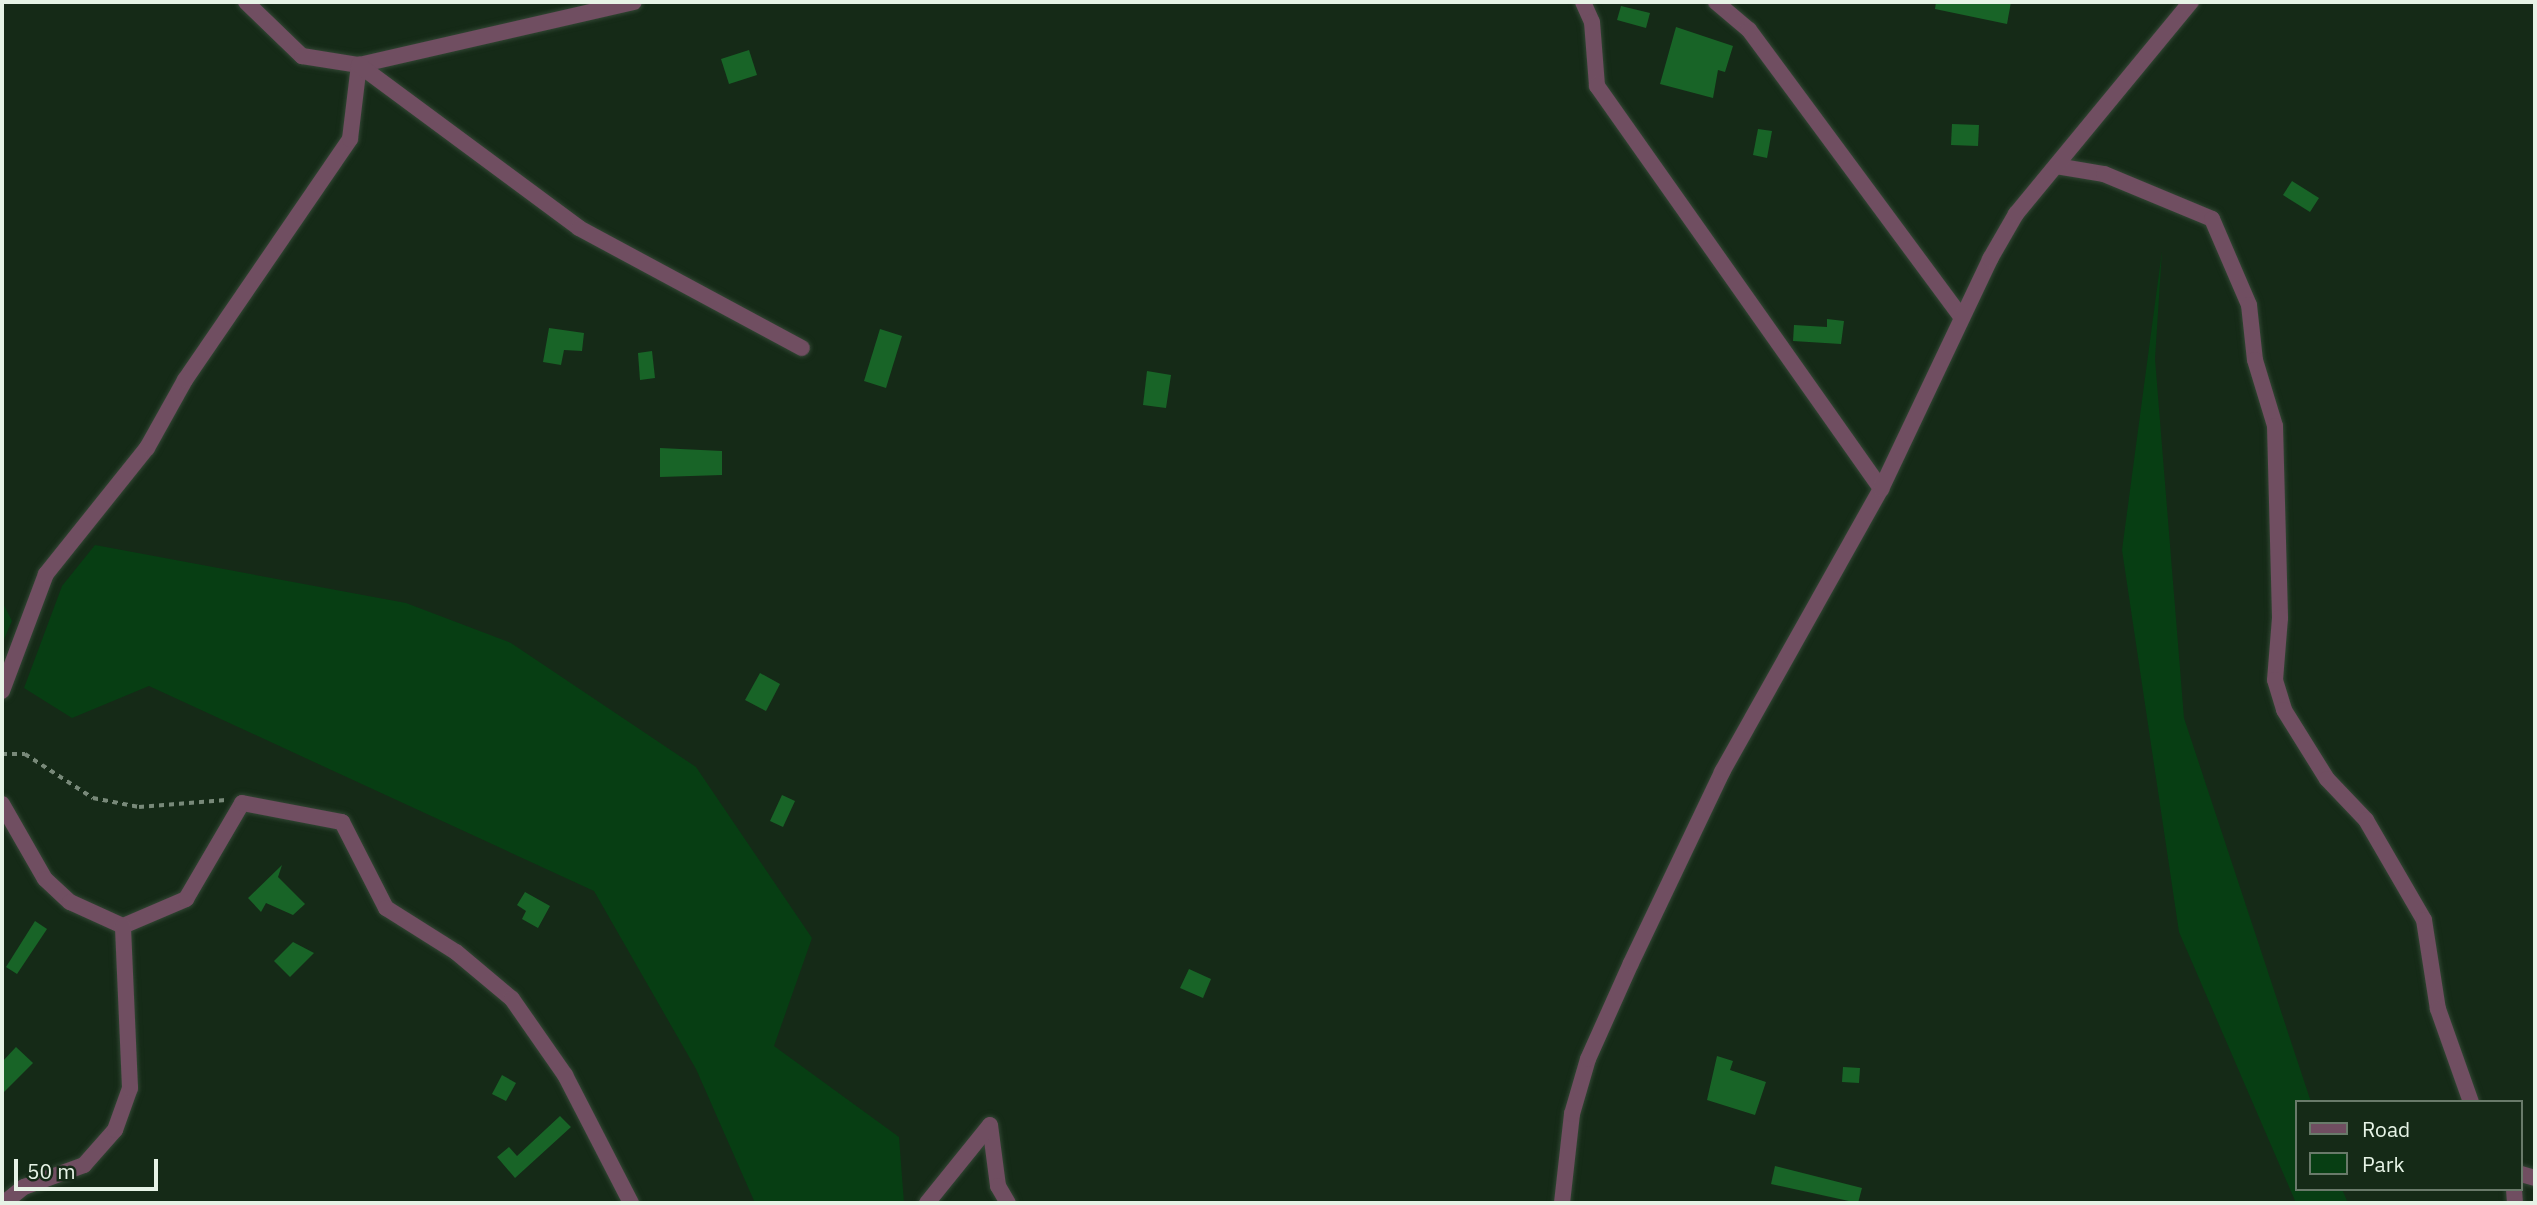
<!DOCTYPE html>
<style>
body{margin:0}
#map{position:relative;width:2537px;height:1205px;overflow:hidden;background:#152a17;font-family:"IBM Plex Sans",sans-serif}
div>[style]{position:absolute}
.green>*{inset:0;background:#073e13}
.building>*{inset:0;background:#186427}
.path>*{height:3.5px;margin-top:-1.75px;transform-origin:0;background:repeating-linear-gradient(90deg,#788979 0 5px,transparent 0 10px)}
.roads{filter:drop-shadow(0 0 2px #324634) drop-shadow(0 0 2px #324634)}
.minor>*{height:16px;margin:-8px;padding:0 8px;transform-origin:8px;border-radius:8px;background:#704e61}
span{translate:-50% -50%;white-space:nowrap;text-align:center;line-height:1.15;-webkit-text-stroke:5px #152a17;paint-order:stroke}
.frame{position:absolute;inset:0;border:4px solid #e6f3e6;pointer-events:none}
.legend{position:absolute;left:2295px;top:1100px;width:228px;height:91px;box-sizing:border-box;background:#152a17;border:2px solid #697a6a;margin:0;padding:9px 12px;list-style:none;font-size:21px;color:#e6f3e6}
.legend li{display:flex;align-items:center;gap:14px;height:35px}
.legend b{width:35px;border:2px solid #697a6a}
.scale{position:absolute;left:14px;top:1159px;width:144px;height:32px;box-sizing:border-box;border:4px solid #e6f3e6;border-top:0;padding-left:9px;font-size:21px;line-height:24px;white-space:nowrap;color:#e6f3e6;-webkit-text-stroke:5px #152a17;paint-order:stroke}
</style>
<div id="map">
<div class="green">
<div style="clip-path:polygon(2162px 251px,2155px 359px,2184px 718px,2311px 1102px,2297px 1102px,2297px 1189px,2342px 1189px,2348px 1203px,2296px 1203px,2179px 932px,2122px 550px)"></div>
<div style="clip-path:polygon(95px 545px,406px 603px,511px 643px,696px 767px,812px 938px,774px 1046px,899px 1137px,904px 1203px,755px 1203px,696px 1069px,594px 891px,149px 686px,72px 718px,24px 688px,62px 586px)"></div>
<div style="clip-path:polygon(2px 601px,12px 621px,2px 644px)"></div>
</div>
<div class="building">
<div style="clip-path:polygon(1936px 2px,2011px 2px,2007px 24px,1935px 9px)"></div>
<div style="clip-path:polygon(1621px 6px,1650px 13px,1646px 28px,1617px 20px)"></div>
<div style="clip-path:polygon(1676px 27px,1733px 46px,1725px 72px,1718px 70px,1713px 98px,1660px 84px)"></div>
<div style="clip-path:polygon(749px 50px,757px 75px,729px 84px,721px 59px)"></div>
<div style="clip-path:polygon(1952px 124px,1979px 125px,1978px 146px,1951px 145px)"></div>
<div style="clip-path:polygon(1758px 129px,1772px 131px,1767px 158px,1753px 155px)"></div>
<div style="clip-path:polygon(2292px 181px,2319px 198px,2310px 212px,2283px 195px)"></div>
<div style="clip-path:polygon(1827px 319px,1844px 321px,1841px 344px,1793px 341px,1794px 325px,1827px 327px)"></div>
<div style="clip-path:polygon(549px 328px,584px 333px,582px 351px,564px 350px,561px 365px,543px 362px)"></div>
<div style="clip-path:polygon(880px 329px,902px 336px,886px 388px,864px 381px)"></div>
<div style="clip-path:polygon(652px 351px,655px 378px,640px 380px,638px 353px)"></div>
<div style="clip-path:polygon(1147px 371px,1171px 375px,1166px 408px,1143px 405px)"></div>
<div style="clip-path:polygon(660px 448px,722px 451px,722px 475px,660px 477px)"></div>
<div style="clip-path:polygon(760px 673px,780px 684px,766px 711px,745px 700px)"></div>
<div style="clip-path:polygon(782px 795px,795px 801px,783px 827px,770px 821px)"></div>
<div style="clip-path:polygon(282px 865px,278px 877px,305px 904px,293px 915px,266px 903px,261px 912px,248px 898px)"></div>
<div style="clip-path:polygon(525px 892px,550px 906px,538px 928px,522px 919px,526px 911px,517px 905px)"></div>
<div style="clip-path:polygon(35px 921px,47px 929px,17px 974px,6px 967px)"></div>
<div style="clip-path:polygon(293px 942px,314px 953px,290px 977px,274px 961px)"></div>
<div style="clip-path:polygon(1189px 969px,1211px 979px,1203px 998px,1180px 988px)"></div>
<div style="clip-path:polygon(16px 1047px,33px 1063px,2px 1094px,2px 1062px)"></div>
<div style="clip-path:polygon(1717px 1056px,1733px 1061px,1730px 1070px,1766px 1082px,1755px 1115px,1707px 1100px)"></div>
<div style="clip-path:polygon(1843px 1067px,1860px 1068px,1859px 1083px,1842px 1082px)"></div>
<div style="clip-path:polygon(502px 1075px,516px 1083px,506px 1101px,492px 1094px)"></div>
<div style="clip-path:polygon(560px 1116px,571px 1127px,515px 1178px,497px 1157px,509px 1147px,517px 1156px)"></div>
<div style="clip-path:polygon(1775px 1166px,1862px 1188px,1858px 1203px,1771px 1184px)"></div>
</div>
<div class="path">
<div style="left:2px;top:754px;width:23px"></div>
<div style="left:25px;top:754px;width:81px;rotate:32.9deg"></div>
<div style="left:93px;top:798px;width:47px;rotate:11.1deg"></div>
<div style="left:139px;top:807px;width:87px;rotate:-4.6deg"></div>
</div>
<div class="roads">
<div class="minor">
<div style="left:246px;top:2px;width:78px;rotate:44deg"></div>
<div style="left:302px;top:56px;width:58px;rotate:9deg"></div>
<div style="left:359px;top:65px;width:282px;rotate:-12.9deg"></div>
<div style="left:1583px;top:2px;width:22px;rotate:66deg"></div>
<div style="left:1592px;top:22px;width:64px;rotate:85.5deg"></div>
<div style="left:1597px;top:86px;width:493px;rotate:54.8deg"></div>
<div style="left:1716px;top:2px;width:43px;rotate:40.3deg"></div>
<div style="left:1749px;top:30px;width:357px;rotate:53.5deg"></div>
<div style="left:2056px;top:166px;width:49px;rotate:9.5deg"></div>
<div style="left:2104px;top:174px;width:117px;rotate:22.6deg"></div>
<div style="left:2212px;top:219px;width:94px;rotate:66.7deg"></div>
<div style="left:2249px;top:305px;width:55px;rotate:83.8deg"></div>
<div style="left:2255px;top:360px;width:69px;rotate:73.1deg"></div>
<div style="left:2275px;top:426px;width:192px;rotate:88.5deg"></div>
<div style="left:2280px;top:618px;width:62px;rotate:94.6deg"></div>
<div style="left:2275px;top:680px;width:31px;rotate:73deg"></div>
<div style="left:2284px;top:710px;width:81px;rotate:58.1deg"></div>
<div style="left:2327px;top:779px;width:57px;rotate:46.4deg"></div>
<div style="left:2366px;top:820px;width:116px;rotate:59.9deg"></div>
<div style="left:2424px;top:920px;width:90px;rotate:81.1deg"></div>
<div style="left:2438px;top:1009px;width:99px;rotate:70.5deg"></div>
<div style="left:2px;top:691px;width:125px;rotate:-69.4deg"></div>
<div style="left:46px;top:574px;width:161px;rotate:-51.3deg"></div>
<div style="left:147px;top:448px;width:78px;rotate:-60.8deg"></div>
<div style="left:185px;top:380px;width:292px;rotate:-55.6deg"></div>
<div style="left:350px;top:139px;width:75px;rotate:-83.1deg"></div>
<div style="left:359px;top:65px;width:274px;rotate:36.5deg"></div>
<div style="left:579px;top:228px;width:253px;rotate:28.3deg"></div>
<div style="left:2px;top:804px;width:86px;rotate:60.2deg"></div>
<div style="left:45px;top:879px;width:34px;rotate:43deg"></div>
<div style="left:70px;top:902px;width:58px;rotate:24.4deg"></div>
<div style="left:123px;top:926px;width:69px;rotate:-23.2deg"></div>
<div style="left:186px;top:899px;width:111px;rotate:-59.7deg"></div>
<div style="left:242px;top:803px;width:102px;rotate:10.8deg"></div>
<div style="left:342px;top:822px;width:97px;rotate:62.9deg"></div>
<div style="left:386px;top:908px;width:83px;rotate:32.2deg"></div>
<div style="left:456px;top:952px;width:73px;rotate:40deg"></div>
<div style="left:512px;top:999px;width:93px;rotate:55.1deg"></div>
<div style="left:565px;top:1075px;width:144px;rotate:62.7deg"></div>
<div style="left:990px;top:1125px;width:62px;rotate:82.5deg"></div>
<div style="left:998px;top:1186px;width:20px;rotate:60deg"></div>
<div style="left:2521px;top:1174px;width:15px;rotate:16deg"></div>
<div style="left:2514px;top:1189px;width:14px;rotate:86deg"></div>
<div style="left:4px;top:1203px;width:26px;rotate:-39deg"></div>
<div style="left:24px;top:1187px;width:64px;rotate:-20.1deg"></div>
<div style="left:84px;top:1165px;width:47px;rotate:-48.5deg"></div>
<div style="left:115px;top:1130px;width:45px;rotate:-70.3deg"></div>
<div style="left:130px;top:1088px;width:162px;rotate:-92.5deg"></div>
<div style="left:927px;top:1203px;width:100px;rotate:-51.1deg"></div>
<div style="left:1562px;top:1203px;width:90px;rotate:-83.6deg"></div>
<div style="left:1572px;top:1114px;width:57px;rotate:-73.8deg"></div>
<div style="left:1588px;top:1059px;width:105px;rotate:-65.9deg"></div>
<div style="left:1631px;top:963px;width:212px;rotate:-64.5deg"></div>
<div style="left:1722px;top:772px;width:325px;rotate:-60.7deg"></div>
<div style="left:1881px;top:489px;width:255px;rotate:-64.6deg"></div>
<div style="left:1990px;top:259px;width:52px;rotate:-60deg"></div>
<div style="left:2016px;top:214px;width:275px;rotate:-50.5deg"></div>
</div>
</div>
<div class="frame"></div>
<ul class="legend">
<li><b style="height:9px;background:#704e61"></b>Road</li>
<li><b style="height:19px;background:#073e13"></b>Park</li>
</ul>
<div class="scale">50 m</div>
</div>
